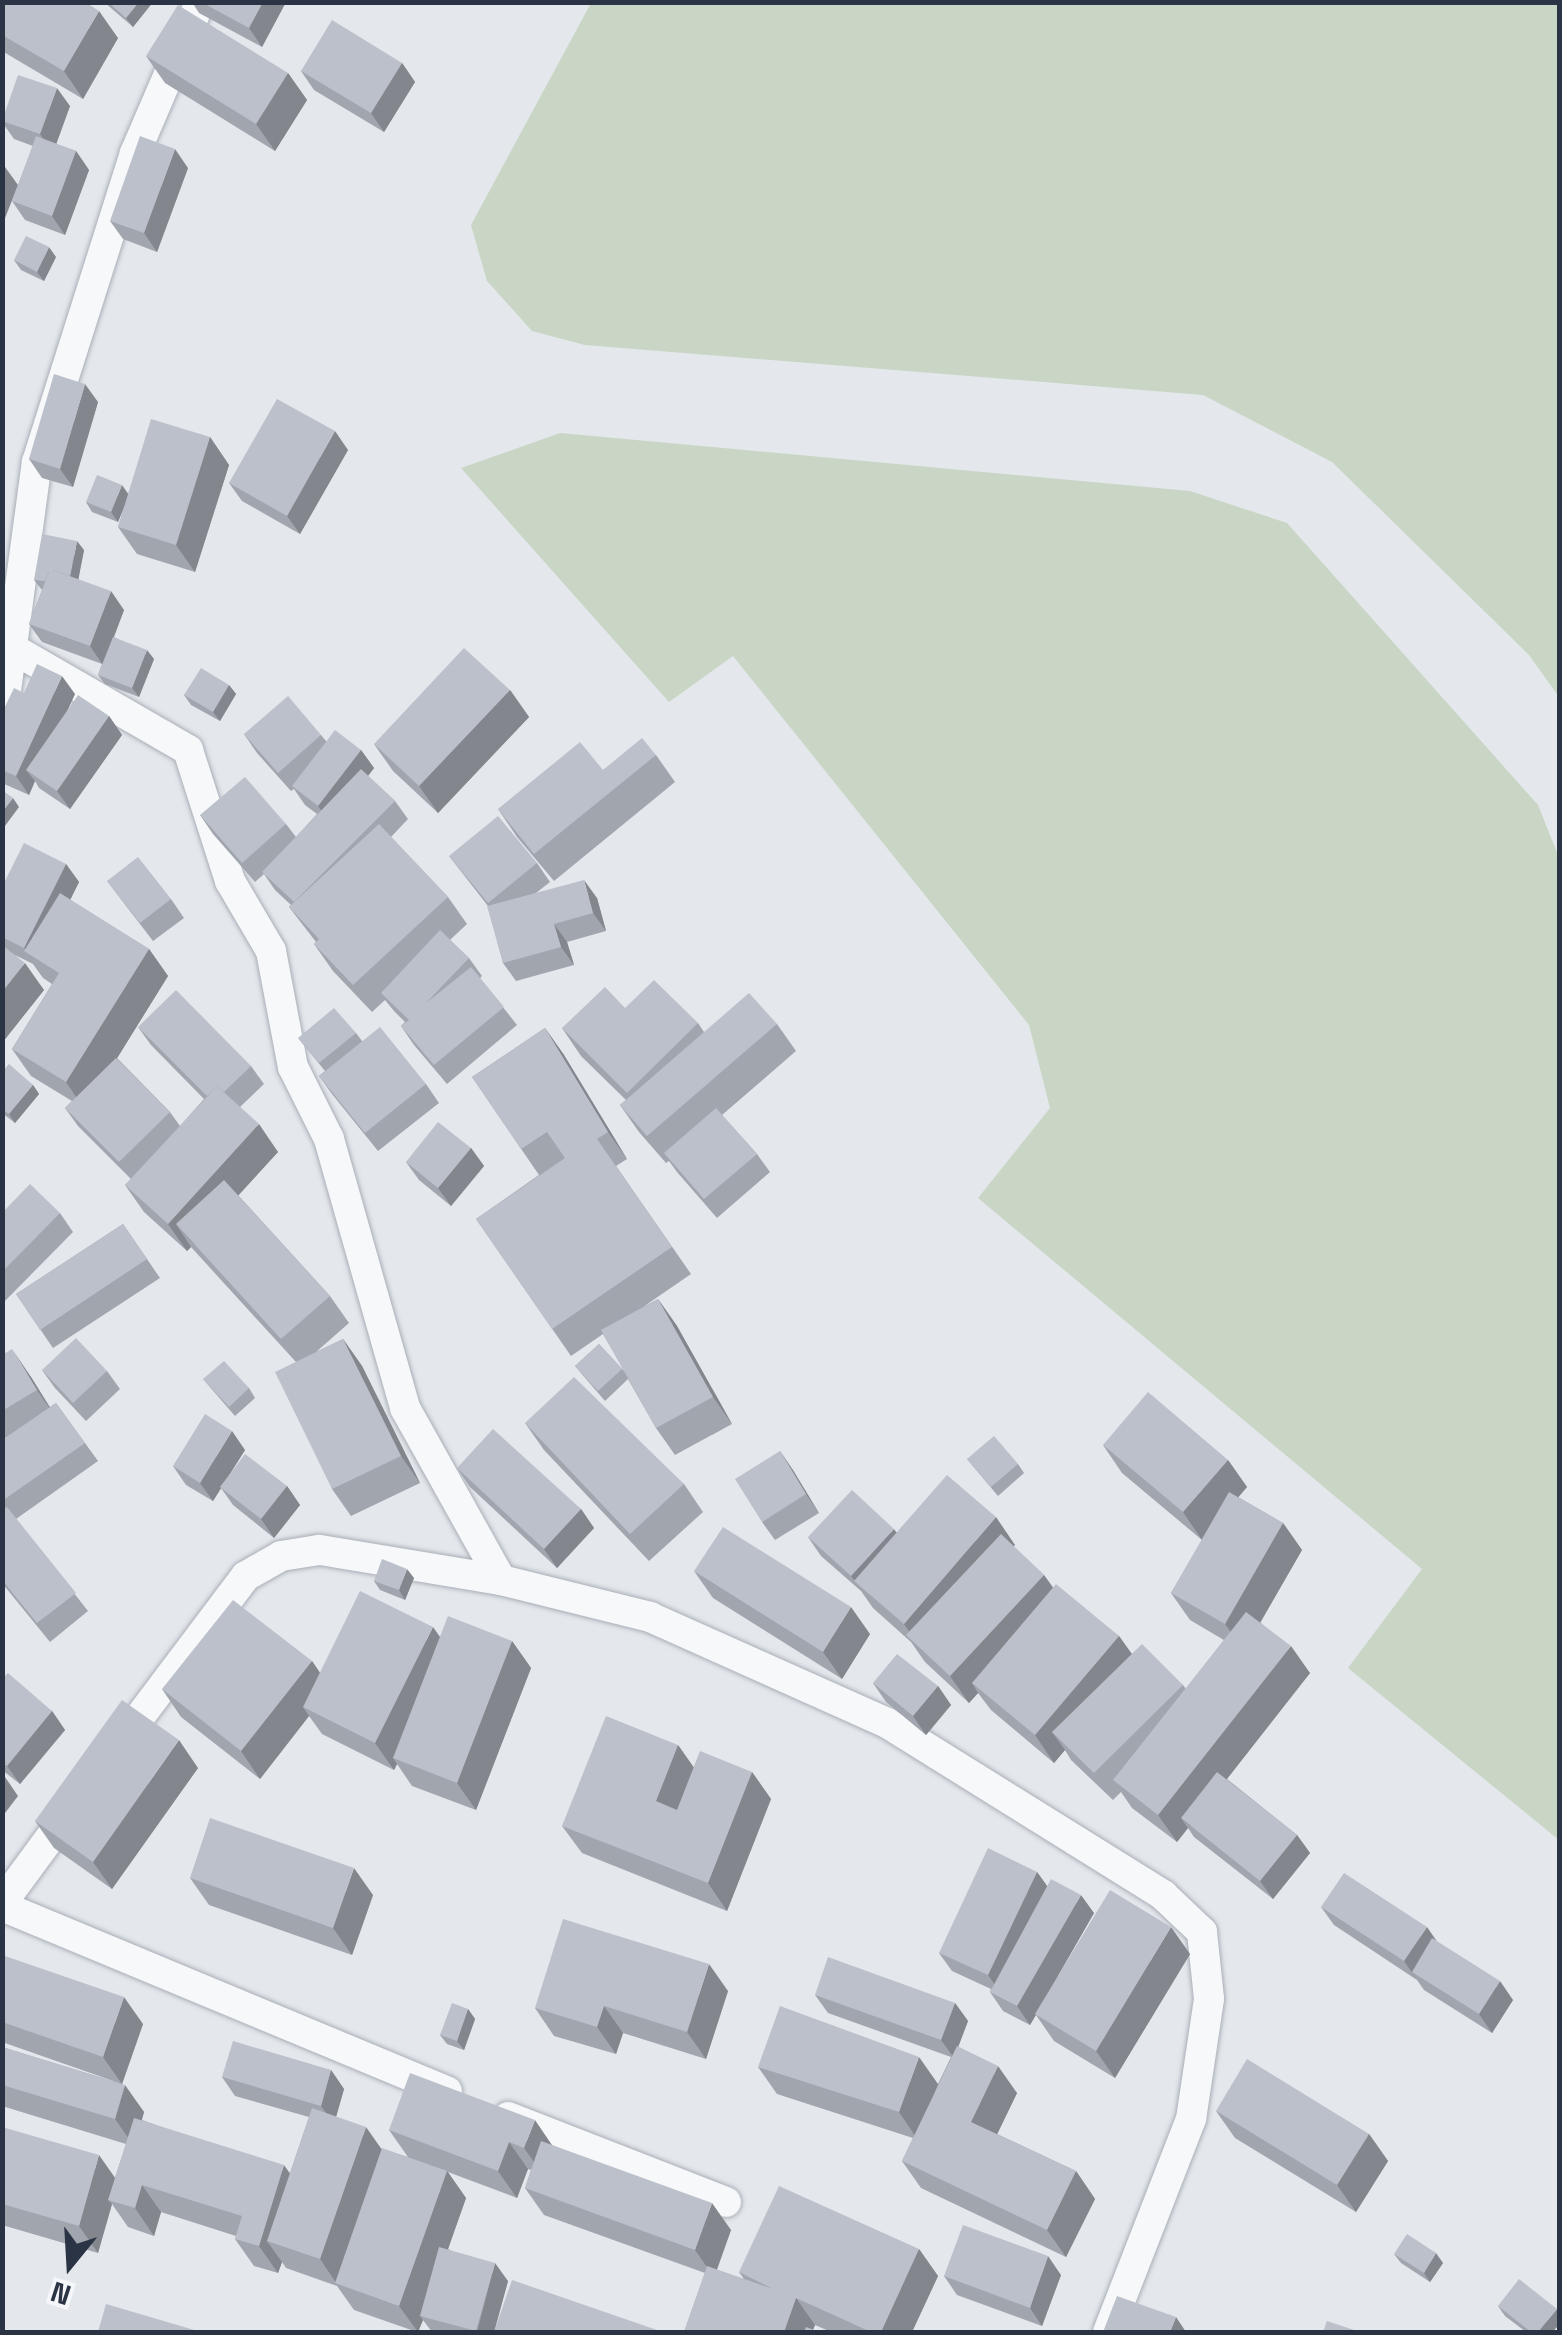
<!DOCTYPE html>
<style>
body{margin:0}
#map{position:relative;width:1562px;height:2335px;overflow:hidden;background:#e4e7ec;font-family:"Space Grotesk",sans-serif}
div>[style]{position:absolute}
.green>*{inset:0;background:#c9d6c5}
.roads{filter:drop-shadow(0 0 2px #a9aeb7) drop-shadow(0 0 2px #a9aeb7)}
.street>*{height:30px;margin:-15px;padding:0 15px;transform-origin:15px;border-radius:15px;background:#f7f8fa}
.wall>*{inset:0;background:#a1a5ae}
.shaded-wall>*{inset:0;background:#83868d}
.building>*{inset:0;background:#bbc0ca}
span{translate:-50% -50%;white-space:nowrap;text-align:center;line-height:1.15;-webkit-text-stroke:9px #f4f6f9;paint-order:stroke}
.frame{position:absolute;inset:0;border:5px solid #2b3445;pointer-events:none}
.north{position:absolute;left:20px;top:2215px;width:100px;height:100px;-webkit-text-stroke:8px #f4f6f9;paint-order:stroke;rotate:198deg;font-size:28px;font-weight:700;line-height:40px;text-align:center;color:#2b3445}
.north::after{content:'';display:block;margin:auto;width:35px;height:45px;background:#2b3445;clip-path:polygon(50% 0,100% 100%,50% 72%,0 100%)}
</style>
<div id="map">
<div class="green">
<div style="clip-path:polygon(591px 3px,1559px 3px,1559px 697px,1529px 655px,1332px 462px,1203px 395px,585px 345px,532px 331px,487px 281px,471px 225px)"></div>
<div style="clip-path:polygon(560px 433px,1190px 491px,1287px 523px,1538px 805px,1560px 860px,1559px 1840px,1348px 1668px,1422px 1569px,978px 1198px,1050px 1108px,1029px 1025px,733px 656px,669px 702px,461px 468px)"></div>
</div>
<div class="roads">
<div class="street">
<div style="left:15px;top:650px;width:200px;rotate:30deg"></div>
<div style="left:188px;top:750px;width:138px;rotate:72.2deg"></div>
<div style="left:230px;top:881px;width:81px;rotate:59.6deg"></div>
<div style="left:271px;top:951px;width:118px;rotate:79.3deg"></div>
<div style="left:293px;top:1067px;width:80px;rotate:63.4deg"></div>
<div style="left:329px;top:1139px;width:280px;rotate:74.2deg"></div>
<div style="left:405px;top:1408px;width:197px;rotate:60.8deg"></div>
<div style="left:2px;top:720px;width:260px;rotate:-82.3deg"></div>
<div style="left:37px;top:462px;width:324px;rotate:-72.4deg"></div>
<div style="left:135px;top:153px;width:164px;rotate:-66.7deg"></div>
<div style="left:117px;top:1747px;width:214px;rotate:-53deg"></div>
<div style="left:246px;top:1576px;width:40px;rotate:-29.7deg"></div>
<div style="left:281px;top:1556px;width:39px;rotate:-9deg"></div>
<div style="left:320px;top:1550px;width:183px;rotate:9.4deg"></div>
<div style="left:501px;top:1580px;width:154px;rotate:13.9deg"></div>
<div style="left:650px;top:1617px;width:260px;rotate:24.1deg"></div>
<div style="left:887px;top:1723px;width:325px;rotate:31.9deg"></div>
<div style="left:1163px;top:1895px;width:54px;rotate:43.5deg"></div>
<div style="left:1202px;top:1932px;width:67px;rotate:84deg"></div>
<div style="left:1209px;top:1999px;width:121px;rotate:98.5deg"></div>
<div style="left:1191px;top:2119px;width:229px;rotate:111.3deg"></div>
<div style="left:2px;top:1903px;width:118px;rotate:-53.6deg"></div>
<div style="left:2px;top:1906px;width:482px;rotate:22.6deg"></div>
<div style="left:508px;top:2117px;width:234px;rotate:21.3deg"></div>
</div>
</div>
<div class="wall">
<div style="clip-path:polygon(2px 2px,118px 38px,83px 99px,2px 51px)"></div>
<div style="clip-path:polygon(104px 2px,153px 2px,133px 27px)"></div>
<div style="clip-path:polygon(192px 2px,286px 2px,262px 47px,199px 13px)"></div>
<div style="clip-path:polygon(146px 56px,288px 73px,307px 100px,275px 151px,165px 83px)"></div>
<div style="clip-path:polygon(402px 63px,415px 82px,384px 132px,314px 90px,301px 71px)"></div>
<div style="clip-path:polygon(70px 106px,56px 144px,76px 151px,89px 170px,65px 235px,25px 220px,12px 201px,33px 146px,14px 139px,2px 122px,2px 118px)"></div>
<div style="clip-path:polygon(188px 168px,157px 252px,123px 239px,110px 221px)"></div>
<div style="clip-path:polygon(56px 257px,44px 281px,21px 270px,14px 260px)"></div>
<div style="clip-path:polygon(98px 402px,73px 487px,42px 478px,29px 459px)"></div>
<div style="clip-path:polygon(210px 437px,229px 465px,195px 572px,137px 554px,118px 527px,125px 505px,118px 522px,92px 512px,86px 502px,128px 494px)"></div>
<div style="clip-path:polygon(348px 450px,300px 534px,242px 501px,229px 483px)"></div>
<div style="clip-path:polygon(84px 550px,78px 579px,124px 610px,114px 637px,154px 659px,139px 697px,105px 684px,98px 675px,102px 664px,42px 642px,29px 624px,42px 590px,34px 580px)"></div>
<div style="clip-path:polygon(229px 685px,236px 694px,220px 721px,191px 705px,184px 695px)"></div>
<div style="clip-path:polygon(510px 690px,529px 717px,438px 813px,393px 771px,374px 744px)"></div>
<div style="clip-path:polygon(24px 693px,75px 694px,67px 711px,109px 716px,122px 735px,70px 809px,39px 788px,35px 781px,29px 795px,2px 783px,2px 713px)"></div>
<div style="clip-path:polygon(244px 734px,321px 735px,326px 741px,361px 750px,374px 768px,368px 776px,395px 801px,408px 819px,391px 837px,448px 897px,467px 924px,450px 940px,469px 958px,482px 976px,480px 978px,517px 1025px,447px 1084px,414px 1045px,401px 1026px,405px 1022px,394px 1011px,385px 1000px,372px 1012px,333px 971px,314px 944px,316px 942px,289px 907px,291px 905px,275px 890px,264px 874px,255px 882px,213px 834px,200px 815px,286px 824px,296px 837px,317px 814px,305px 805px,294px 789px,291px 791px,257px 753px)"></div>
<div style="clip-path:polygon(656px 755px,675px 782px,554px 881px,517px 837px,498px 809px,603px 770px)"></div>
<div style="clip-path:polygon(449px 856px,537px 863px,550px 882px,536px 893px,597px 898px,606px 931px,567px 942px,574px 965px,516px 981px,503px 963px,488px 906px)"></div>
<div style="clip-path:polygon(66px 864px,79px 882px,70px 900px,149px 949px,168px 976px,117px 1058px,170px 1112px,180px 1126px,204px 1099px,151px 1045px,138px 1027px,251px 1066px,264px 1084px,240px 1107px,278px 1152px,238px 1195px,330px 1296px,349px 1323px,316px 1352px,343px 1339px,362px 1366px,420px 1483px,351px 1516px,332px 1489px,296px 1362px,191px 1247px,187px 1251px,144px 1212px,125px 1185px,131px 1179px,78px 1126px,65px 1108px,72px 1101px,31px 1076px,12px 1049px,52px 984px,43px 978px,33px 964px,15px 955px,44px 990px,2px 1043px,2px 887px)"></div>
<div style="clip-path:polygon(107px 881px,171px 899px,184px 918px,153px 941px)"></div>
<div style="clip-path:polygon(625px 1008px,698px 1023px,704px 1032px,777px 1024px,796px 1051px,722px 1115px,757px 1154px,770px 1172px,717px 1218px,677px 1172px,669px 1161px,666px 1163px,639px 1132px,620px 1105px,626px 1100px,581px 1056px,562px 1028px)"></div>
<div style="clip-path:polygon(545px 1028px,564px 1055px,627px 1159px,616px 1166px,691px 1274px,643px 1307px,658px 1299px,677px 1326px,732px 1424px,675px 1455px,656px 1428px,628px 1379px,605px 1401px,575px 1366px,599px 1344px,625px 1372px,603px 1334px,571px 1356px,476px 1219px,539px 1175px,472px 1077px)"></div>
<div style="clip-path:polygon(356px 1033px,362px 1041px,426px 1084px,439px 1103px,378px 1151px,332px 1094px,319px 1076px,325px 1071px,298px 1038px)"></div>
<div style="clip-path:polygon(2px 1072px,33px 1085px,39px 1094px,15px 1123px,2px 1113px)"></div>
<div style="clip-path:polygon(471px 1148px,484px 1166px,451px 1206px,419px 1180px,406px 1162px)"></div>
<div style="clip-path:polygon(2px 1213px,60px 1213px,73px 1232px,2px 1304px)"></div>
<div style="clip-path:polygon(123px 1224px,160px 1278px,53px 1348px,16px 1294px)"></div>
<div style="clip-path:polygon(2px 1355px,31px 1377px,50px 1407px,56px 1403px,98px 1461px,16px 1519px,88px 1611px,50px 1642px,2px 1583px)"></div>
<div style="clip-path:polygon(42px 1370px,107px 1371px,120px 1389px,86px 1421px,55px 1388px)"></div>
<div style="clip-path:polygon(203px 1379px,249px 1388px,255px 1398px,235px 1416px)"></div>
<div style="clip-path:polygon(525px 1423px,684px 1484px,703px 1512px,649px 1561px,544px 1450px)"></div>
<div style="clip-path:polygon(1103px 1445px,1228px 1460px,1247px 1487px,1238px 1497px,1283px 1523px,1302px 1550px,1260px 1622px,1310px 1673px,1227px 1779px,1297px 1835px,1310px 1853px,1273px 1899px,1194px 1837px,1188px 1828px,1177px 1842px,1132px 1808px,1121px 1792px,1113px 1800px,1071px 1760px,1065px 1750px,1054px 1763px,991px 1710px,978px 1693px,969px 1703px,925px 1662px,911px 1642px,873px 1608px,861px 1591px,821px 1556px,808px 1537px,896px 1532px,1015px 1545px,1013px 1546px,1044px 1575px,1053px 1587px,1119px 1636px,1132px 1654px,1183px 1685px,1186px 1689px,1224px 1640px,1190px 1620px,1171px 1593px,1202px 1540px,1122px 1473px)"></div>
<div style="clip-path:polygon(245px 1450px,229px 1475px,287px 1486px,300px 1505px,274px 1538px,233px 1505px,221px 1488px,213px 1501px,186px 1485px,173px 1466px)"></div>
<div style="clip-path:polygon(780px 1451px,819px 1513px,775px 1540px,762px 1522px)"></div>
<div style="clip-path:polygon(967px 1459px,1018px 1464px,1024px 1473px,998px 1496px)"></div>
<div style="clip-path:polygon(457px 1468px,581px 1509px,594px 1528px,557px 1568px,470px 1487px)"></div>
<div style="clip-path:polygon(694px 1571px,870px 1634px,842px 1679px,713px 1598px)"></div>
<div style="clip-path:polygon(414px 1578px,405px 1600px,380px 1590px,374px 1581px)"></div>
<div style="clip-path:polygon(440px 1637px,512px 1641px,531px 1668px,476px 1810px,412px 1786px,397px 1764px,394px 1770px,322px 1734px,309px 1716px,260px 1779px,181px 1717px,162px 1689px,312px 1661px,320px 1673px)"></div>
<div style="clip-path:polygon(2px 1679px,52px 1711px,65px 1730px,20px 1784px,2px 1770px)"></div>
<div style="clip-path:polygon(873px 1683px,938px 1686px,951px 1705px,926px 1735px,886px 1702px)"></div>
<div style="clip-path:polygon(678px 1745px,694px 1768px,752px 1772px,771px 1799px,727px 1911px,582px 1853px,562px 1826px)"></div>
<div style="clip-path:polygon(198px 1768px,112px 1889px,54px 1848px,35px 1821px)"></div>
<div style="clip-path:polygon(1037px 1872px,1047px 1886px,1094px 1913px,1057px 1977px,1190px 1954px,1115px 2078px,1054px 2041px,1036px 2015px,1030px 2025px,1003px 2011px,990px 1992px,991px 1989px,952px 1971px,939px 1953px)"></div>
<div style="clip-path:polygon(190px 1878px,373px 1895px,352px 1955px,209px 1905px)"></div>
<div style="clip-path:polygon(1321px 1907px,1436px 1941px,1513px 2000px,1492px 2033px,1424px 1990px,1417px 1980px,1334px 1925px)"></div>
<div style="clip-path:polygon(728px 1991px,706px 2059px,623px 2033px,616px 2054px,554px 2036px,535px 2008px)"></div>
<div style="clip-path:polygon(815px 1995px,955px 2003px,968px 2021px,958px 2047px,1017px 2093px,997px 2134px,1076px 2171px,1095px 2199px,1066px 2257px,921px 2188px,902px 2161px,913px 2138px,777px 2094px,758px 2067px,938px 2084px,951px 2057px,828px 2013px)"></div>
<div style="clip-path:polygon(468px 2009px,475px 2019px,464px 2050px,447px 2044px,440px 2035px)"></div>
<div style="clip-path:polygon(2px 2022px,143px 2024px,122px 2084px,144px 2112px,142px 2120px,290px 2173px,309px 2117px,235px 2096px,222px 2077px,331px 2070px,344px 2089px,336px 2117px,381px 2149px,408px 2157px,389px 2130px,552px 2145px,731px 2230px,717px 2270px,744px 2279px,739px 2272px,919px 2249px,938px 2276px,912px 2332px,831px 2332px,815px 2325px,813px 2330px,684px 2332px,705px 2273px,544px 2215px,525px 2188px,531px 2170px,528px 2169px,517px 2198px,448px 2172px,466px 2198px,448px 2249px,508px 2281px,495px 2329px,657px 2330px,658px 2332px,432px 2332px,423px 2320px,418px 2332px,417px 2332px,354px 2310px,337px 2286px,286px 2268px,282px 2262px,278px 2273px,254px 2266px,235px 2239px,236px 2236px,161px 2212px,154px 2236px,128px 2227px,112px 2204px,98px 2253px,2px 2225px,2px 2127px,115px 2178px,126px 2144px,2px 2106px,2px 2047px,119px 2083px,2px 2042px)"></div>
<div style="clip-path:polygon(1216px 2111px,1369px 2134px,1388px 2161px,1356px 2212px,1235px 2138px)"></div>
<div style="clip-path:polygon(1394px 2254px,1443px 2263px,1430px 2282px,1401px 2263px)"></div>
<div style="clip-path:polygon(1061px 2275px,1042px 2326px,957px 2295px,944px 2276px)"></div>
<div style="clip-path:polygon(1498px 2306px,1560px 2324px,1552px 2332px,1526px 2332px,1505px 2316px)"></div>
</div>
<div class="shaded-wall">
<div style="clip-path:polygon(139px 2px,153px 2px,133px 27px,126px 18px)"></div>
<div style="clip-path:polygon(263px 2px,286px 2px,262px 47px,249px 28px)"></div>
<div style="clip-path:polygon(99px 11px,118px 38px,83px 99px,64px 71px)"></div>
<div style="clip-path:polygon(402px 63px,415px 82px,384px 132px,371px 113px)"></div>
<div style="clip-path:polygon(288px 73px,307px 100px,275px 151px,256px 124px)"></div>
<div style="clip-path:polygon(57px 88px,70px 106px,53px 153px,40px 134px)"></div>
<div style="clip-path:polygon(175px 149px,188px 168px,157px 252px,144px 233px)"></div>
<div style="clip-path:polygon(76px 151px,89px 170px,65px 235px,52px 216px)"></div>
<div style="clip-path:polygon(5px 167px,18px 185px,2px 226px,2px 173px)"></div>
<div style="clip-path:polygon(49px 247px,56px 257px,44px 281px,37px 272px)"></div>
<div style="clip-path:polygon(85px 384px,98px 402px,73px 487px,60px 469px)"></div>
<div style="clip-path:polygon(335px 431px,348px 450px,300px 534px,287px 516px)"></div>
<div style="clip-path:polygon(210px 437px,229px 465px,195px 572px,176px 545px)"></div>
<div style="clip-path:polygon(122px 485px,129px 495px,118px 522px,111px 512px)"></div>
<div style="clip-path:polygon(77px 541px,84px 550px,76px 592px,69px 583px)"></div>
<div style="clip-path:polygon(111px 591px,124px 610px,103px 665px,90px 646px)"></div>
<div style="clip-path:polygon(147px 650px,154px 659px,139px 697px,132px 688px)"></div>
<div style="clip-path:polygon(62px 676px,75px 694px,37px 777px,26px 770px,35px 781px,29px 795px,16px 776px)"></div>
<div style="clip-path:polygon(229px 685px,236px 694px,220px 721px,213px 712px)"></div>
<div style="clip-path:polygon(510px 690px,529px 717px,438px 813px,419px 786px)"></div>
<div style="clip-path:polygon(109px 716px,122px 735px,70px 809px,57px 791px)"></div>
<div style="clip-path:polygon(361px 750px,374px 768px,331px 824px,318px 806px)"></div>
<div style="clip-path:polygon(13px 798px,19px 807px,2px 830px,2px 812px)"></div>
<div style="clip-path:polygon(66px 864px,79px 882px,40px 961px,24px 948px)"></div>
<div style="clip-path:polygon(584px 880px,597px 898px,606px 931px,593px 913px)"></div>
<div style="clip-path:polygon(554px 924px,567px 942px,574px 965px,561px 947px)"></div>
<div style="clip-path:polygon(149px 949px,168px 976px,85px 1110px,66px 1082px)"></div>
<div style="clip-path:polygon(25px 963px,44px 990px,2px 1043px,2px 992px)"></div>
<div style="clip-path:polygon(545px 1028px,564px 1055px,627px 1159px,608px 1132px)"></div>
<div style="clip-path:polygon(33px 1085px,39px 1094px,15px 1123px,9px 1114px)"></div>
<div style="clip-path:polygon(259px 1124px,278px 1152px,194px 1244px,176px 1224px,191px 1247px,187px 1251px,168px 1224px)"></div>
<div style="clip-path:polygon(471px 1148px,484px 1166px,451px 1206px,438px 1188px)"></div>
<div style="clip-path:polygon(658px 1299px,677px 1326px,732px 1424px,713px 1397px)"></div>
<div style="clip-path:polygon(343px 1339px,362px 1366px,420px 1483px,401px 1456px)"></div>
<div style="clip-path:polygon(12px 1349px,31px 1377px,56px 1418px,37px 1390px)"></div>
<div style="clip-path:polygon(232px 1431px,245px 1450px,213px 1501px,200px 1483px)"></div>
<div style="clip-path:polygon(780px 1451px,793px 1470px,819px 1513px,806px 1494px)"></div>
<div style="clip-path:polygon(1228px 1460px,1247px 1487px,1202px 1540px,1183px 1512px)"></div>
<div style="clip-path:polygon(287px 1486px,300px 1505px,274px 1538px,261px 1519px)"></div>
<div style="clip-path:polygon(581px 1509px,594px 1528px,557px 1568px,544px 1549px)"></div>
<div style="clip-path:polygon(996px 1517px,1015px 1545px,923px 1651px,904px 1624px)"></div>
<div style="clip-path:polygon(1283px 1523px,1302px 1550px,1244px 1651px,1225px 1624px)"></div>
<div style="clip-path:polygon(894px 1529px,907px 1548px,857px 1584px,851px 1576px)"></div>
<div style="clip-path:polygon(407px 1569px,414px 1578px,405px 1600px,399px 1590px)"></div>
<div style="clip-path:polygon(1044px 1575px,1063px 1603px,972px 1683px,978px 1693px,969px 1703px,950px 1676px)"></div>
<div style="clip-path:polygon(851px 1607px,870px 1634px,842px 1679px,823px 1652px)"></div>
<div style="clip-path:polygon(433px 1627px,452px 1654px,393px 1758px,397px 1764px,394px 1770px,375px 1743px)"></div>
<div style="clip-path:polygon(1119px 1636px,1138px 1663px,1052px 1732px,1065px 1750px,1054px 1763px,1035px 1735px)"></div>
<div style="clip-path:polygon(512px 1641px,531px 1668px,476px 1810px,457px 1783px)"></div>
<div style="clip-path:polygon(1291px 1646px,1310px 1673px,1190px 1826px,1181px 1818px,1188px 1828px,1177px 1842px,1158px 1815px)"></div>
<div style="clip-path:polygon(312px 1661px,331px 1689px,303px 1707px,309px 1716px,260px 1779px,241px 1751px)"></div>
<div style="clip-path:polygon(938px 1686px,951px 1705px,926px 1735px,913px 1716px)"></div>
<div style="clip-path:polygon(52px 1711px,65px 1730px,20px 1784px,7px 1766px)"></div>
<div style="clip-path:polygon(179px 1740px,198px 1768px,112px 1889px,93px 1862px)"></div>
<div style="clip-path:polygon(678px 1745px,697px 1772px,675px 1829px,656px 1801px)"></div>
<div style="clip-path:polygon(752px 1772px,771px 1799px,727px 1911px,708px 1883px)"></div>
<div style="clip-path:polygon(5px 1777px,18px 1796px,2px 1817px,2px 1780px)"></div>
<div style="clip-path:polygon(1297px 1835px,1310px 1853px,1273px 1899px,1260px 1881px)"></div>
<div style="clip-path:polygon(354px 1868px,373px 1895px,352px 1955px,333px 1928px)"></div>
<div style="clip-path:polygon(1037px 1872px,1050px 1890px,1001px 1994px,988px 1975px)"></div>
<div style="clip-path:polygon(1081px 1895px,1094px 1913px,1030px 2025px,1017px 2006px)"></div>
<div style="clip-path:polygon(1171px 1927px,1190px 1954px,1115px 2078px,1096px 2051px)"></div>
<div style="clip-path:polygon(1427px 1927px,1440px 1946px,1412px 1972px,1417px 1980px,1404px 1961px)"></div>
<div style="clip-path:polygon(709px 1964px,728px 1991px,706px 2059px,687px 2032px)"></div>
<div style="clip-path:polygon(1500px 1981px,1513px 2000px,1492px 2033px,1479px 2014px)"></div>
<div style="clip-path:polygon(124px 1997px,143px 2024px,122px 2084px,103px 2057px)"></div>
<div style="clip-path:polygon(955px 2003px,968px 2021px,954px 2058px,941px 2040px)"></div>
<div style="clip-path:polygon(604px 2006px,623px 2033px,616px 2054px,597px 2027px)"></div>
<div style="clip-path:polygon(468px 2009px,475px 2019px,464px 2050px,457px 2041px)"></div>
<div style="clip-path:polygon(919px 2057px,938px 2084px,918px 2140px,899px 2112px)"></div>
<div style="clip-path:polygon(998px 2066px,1017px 2093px,990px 2149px,971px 2122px)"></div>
<div style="clip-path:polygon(331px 2070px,344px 2089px,334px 2124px,321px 2106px)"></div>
<div style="clip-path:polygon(125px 2085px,144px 2112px,134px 2146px,115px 2119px)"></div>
<div style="clip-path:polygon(535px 2120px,554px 2148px,543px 2175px,524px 2148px)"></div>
<div style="clip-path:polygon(366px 2127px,385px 2154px,337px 2284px,320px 2259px)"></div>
<div style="clip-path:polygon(1369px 2134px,1388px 2161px,1356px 2212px,1337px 2185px)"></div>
<div style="clip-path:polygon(509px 2142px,528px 2169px,517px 2198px,498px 2171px)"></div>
<div style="clip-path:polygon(99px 2155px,118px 2182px,108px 2200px,112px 2204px,98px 2253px,79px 2226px)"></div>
<div style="clip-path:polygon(284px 2165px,303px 2192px,267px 2241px,282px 2262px,278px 2273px,259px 2246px)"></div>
<div style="clip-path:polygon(447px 2171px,466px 2198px,424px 2317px,420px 2316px,423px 2320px,418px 2332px,399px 2306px)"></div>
<div style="clip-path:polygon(1076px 2171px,1095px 2199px,1066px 2257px,1047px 2230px)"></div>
<div style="clip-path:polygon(142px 2185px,161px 2212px,154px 2236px,135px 2208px)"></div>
<div style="clip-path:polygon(712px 2203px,731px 2230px,714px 2277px,695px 2250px)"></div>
<div style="clip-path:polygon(919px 2249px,938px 2276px,912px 2332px,881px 2332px)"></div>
<div style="clip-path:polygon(1436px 2253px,1443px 2263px,1430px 2282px,1424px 2273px)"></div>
<div style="clip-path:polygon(1048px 2256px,1061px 2275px,1042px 2326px,1030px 2308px)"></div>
<div style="clip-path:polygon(495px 2263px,508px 2281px,494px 2332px,477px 2332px)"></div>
<div style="clip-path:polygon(796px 2298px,815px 2325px,812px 2332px,784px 2332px)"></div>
<div style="clip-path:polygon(1557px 2309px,1560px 2312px,1560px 2324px,1552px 2332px,1538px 2332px)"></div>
<div style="clip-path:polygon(1176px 2317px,1186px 2332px,1170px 2332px)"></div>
</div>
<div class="building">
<div style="clip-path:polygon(2px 2px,85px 2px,99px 11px,64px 71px,2px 35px)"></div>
<div style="clip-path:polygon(108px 2px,139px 2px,126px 18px)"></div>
<div style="clip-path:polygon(201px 2px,263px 2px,249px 28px)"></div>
<div style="clip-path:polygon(178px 5px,288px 73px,256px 124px,146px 56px)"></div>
<div style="clip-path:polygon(332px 20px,402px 63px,371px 113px,301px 71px)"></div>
<div style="clip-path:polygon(18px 75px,57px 88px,40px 134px,2px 121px)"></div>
<div style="clip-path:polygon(36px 136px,76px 151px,52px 216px,12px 201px)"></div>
<div style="clip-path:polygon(140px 136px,175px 149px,144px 233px,110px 221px)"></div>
<div style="clip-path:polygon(26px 236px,49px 247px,37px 272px,14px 260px)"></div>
<div style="clip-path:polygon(54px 374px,85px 384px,60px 469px,29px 459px)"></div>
<div style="clip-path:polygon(277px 399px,335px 431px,287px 516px,229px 483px)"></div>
<div style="clip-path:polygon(151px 419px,210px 437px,176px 545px,118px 527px)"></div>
<div style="clip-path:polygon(97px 475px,122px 485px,111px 512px,86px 502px)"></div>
<div style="clip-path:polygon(42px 534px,77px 541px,70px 576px,50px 569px,45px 581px,34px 580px)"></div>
<div style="clip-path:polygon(50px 569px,111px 591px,90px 646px,29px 624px)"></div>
<div style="clip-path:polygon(113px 637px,147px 650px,132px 688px,98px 675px)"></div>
<div style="clip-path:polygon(464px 648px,510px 690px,419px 786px,374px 744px)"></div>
<div style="clip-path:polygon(37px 664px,62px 676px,16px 776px,2px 770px,2px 713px,14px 688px,24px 693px)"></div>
<div style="clip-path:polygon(201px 668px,229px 685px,213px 712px,184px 695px)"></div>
<div style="clip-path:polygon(78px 695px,109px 716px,57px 791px,26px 770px)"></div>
<div style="clip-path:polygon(288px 696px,321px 735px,278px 773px,244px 734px)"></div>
<div style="clip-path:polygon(335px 730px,361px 750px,318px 806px,292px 786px)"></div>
<div style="clip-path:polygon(642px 738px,656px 755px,534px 854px,498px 809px,580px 742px,603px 770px)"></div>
<div style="clip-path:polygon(361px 769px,395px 801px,294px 902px,262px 872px)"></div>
<div style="clip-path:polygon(245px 777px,286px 824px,242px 863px,200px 815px)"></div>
<div style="clip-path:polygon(2px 790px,13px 798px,2px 812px)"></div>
<div style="clip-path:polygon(498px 816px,537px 863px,488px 903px,449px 856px)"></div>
<div style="clip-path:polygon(379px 824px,448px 897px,353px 985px,314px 944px,319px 939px,289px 907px)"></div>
<div style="clip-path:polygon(24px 843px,66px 864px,24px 948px,2px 937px,2px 887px)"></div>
<div style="clip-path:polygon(138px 857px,171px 899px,140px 923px,107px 881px)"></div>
<div style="clip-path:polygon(584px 880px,593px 913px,554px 924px,561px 947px,503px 963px,487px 906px)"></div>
<div style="clip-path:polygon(60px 893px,149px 949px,66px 1082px,12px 1049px,59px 973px,24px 951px)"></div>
<div style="clip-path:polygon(440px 930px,469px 958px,426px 1003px,471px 967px,504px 1007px,434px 1065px,401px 1026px,409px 1020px,381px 993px)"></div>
<div style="clip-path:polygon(2px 945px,25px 963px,2px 992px)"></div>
<div style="clip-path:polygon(654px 980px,698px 1023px,627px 1093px,562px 1028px,605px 987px,625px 1008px)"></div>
<div style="clip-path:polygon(176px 990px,251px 1066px,224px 1092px,217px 1086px,207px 1096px,138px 1027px)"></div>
<div style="clip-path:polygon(749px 993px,777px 1024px,647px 1136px,620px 1105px)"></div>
<div style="clip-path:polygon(334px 1008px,356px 1033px,319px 1063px,298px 1038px)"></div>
<div style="clip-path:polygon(380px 1027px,426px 1084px,365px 1133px,319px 1076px)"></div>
<div style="clip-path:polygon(545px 1028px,608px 1132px,597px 1139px,672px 1247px,552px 1329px,476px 1219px,565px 1158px,547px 1132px,521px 1149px,472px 1077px)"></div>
<div style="clip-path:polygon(116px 1058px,170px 1112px,119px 1162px,65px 1108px)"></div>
<div style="clip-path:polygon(9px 1064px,33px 1085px,9px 1114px,2px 1109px,2px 1072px)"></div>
<div style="clip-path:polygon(217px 1086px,259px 1124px,168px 1224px,125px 1185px)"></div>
<div style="clip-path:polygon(716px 1108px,757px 1154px,704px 1199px,664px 1153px)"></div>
<div style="clip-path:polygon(438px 1122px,471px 1148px,438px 1188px,406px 1162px)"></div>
<div style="clip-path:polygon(224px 1180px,330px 1296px,281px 1339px,176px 1224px)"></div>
<div style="clip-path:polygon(30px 1184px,60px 1213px,2px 1272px,2px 1213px)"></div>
<div style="clip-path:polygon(123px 1224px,147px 1259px,40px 1330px,16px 1294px)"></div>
<div style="clip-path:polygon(658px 1299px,713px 1397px,656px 1428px,601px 1330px)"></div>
<div style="clip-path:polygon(76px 1338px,107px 1371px,73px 1403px,42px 1370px)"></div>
<div style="clip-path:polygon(343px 1339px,401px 1456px,332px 1489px,275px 1372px)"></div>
<div style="clip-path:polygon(599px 1344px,622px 1369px,598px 1391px,575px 1366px)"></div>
<div style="clip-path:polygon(12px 1349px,37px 1390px,2px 1411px,2px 1355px)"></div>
<div style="clip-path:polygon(224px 1361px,249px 1388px,229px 1407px,203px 1379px)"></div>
<div style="clip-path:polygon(574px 1377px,684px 1484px,630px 1534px,525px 1423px)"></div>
<div style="clip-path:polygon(1148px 1392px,1228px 1460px,1183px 1512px,1103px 1445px)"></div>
<div style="clip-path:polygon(56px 1403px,85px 1443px,2px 1501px,2px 1440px)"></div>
<div style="clip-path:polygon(205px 1414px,232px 1431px,200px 1483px,173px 1466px)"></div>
<div style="clip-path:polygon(493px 1429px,581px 1509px,544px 1549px,457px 1468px)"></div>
<div style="clip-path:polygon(994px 1436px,1018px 1464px,991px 1487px,967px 1459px)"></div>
<div style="clip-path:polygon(780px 1451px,806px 1494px,762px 1522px,735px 1479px)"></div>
<div style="clip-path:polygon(245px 1454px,287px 1486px,261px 1519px,220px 1487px)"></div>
<div style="clip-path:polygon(947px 1475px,996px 1517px,904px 1624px,854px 1581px)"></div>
<div style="clip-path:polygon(852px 1490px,894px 1529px,851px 1576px,808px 1537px)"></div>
<div style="clip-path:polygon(1229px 1492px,1283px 1523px,1225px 1624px,1171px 1593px)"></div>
<div style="clip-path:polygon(7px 1507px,76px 1593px,37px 1623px,2px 1580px,2px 1510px)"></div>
<div style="clip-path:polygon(723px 1527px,851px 1607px,823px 1652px,694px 1571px)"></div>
<div style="clip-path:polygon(1001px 1534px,1044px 1575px,950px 1676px,906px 1635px)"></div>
<div style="clip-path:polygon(382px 1559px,407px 1569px,399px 1590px,374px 1581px)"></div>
<div style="clip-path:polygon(1056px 1584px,1119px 1636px,1035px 1735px,972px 1683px)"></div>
<div style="clip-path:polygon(360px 1591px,433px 1627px,375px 1743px,303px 1707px)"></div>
<div style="clip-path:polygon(233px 1600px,312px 1661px,241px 1751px,162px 1689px)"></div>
<div style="clip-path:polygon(1246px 1612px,1291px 1646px,1158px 1815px,1113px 1780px)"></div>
<div style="clip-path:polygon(448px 1616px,512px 1641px,457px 1783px,393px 1758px)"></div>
<div style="clip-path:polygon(1142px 1644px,1183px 1685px,1094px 1773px,1052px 1732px)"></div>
<div style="clip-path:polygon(897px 1654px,938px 1686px,913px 1716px,873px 1683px)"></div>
<div style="clip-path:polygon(8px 1673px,52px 1711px,7px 1766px,2px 1762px,2px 1679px)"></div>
<div style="clip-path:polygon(122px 1700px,179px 1740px,93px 1862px,35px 1821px)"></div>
<div style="clip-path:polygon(606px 1716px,678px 1745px,656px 1801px,677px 1810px,700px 1751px,752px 1772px,708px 1883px,562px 1826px)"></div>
<div style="clip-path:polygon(1217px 1772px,1297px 1835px,1260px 1881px,1181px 1818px)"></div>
<div style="clip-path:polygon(210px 1818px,354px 1868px,333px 1928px,190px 1878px)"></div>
<div style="clip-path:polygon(988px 1848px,1037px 1872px,988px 1975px,939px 1953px)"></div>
<div style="clip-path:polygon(1344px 1873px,1427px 1927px,1404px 1961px,1321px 1907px)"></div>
<div style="clip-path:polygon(1051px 1879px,1081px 1895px,1017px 2006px,990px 1992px)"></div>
<div style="clip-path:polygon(1110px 1890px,1171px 1927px,1096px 2051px,1035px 2014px)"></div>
<div style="clip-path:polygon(563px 1919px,709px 1964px,687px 2032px,604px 2006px,597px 2027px,535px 2008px)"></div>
<div style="clip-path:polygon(1432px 1938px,1500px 1981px,1479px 2014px,1412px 1972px)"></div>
<div style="clip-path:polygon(2px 1955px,124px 1997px,103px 2057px,2px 2022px)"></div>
<div style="clip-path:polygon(828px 1957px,955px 2003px,941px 2040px,815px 1995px)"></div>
<div style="clip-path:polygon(452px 2003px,468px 2009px,457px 2041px,440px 2035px)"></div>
<div style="clip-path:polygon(780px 2006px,919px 2057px,899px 2112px,758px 2067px)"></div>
<div style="clip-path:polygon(233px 2041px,331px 2070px,321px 2106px,222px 2077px)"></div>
<div style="clip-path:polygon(957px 2046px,998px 2066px,971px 2122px,1076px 2171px,1047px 2230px,902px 2161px)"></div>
<div style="clip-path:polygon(2px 2047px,125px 2085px,115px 2119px,2px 2085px)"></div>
<div style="clip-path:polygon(1247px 2059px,1369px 2134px,1337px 2185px,1216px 2111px)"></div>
<div style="clip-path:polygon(410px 2073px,535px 2120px,524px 2148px,509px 2142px,498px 2171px,389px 2130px)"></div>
<div style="clip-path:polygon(312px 2108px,366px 2127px,320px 2259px,267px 2241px)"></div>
<div style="clip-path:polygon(134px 2118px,284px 2165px,259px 2246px,235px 2239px,242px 2216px,142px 2185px,135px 2208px,108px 2200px)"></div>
<div style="clip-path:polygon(2px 2127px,99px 2155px,79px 2226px,2px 2204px)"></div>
<div style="clip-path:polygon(541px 2141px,712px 2203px,695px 2250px,525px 2188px)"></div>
<div style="clip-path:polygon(382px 2148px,447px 2171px,399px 2306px,335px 2283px)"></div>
<div style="clip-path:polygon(779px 2186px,919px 2249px,881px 2332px,871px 2332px,796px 2298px,784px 2332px,684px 2332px,707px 2266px,773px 2289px,739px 2272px)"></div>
<div style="clip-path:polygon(963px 2225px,1048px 2256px,1030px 2308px,944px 2276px)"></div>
<div style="clip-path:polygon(1407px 2234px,1436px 2253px,1424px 2273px,1394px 2254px)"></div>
<div style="clip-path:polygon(439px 2247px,495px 2263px,476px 2331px,420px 2316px)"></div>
<div style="clip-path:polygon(1519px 2279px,1557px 2309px,1538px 2332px,1531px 2332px,1498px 2306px)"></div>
<div style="clip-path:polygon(512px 2280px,657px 2330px,656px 2332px,494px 2332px)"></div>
<div style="clip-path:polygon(1117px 2296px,1176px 2317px,1170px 2332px,1103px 2332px)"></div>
<div style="clip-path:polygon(106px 2304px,201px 2332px,98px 2332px)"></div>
<div style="clip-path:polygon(1327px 2321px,1360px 2332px,1323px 2332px)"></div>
<div style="clip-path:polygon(806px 2327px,820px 2332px,804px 2332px)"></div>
</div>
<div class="frame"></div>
<div class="north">N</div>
</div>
